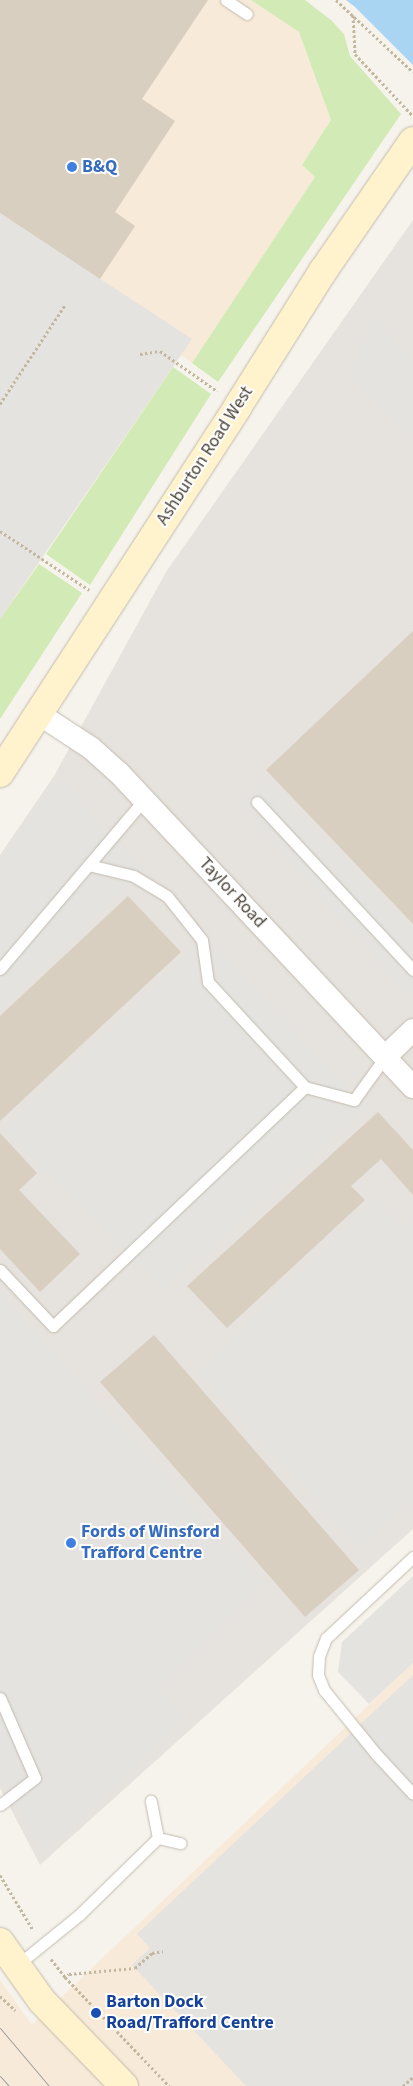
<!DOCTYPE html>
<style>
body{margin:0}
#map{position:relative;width:413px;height:2086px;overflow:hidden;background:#f6f3ec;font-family:"Source Sans 3",sans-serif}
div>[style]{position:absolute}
.commercial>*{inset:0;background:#f7ead8}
.industrial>*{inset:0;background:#e6e2dd}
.green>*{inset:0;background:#d2eab5}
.parking>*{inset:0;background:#e5e3e0}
.water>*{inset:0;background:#a9d4f2}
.building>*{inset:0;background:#d8cfc1}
.path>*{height:3px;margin-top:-1.5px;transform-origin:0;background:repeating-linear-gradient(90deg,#c4b79f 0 2.5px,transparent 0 5px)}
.roads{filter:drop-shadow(0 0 1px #c2bbae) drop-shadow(0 0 1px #c2bbae)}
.service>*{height:11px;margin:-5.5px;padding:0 5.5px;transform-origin:5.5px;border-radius:5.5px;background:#fff}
.minor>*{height:22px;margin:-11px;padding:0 11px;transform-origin:11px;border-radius:11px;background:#fff}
.secondary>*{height:28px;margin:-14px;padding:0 14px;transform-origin:14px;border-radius:14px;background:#fff3cd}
.tram>*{height:1px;margin:-0.5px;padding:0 0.5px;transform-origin:0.5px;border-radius:0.5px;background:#9a9a9a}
.dots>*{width:14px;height:14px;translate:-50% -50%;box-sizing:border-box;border:2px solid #fff;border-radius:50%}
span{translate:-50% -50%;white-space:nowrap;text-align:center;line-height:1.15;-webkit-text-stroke:4px #fff;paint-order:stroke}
.shop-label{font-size:18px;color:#366cbe;font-weight:700}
.left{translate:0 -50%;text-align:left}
.street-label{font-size:18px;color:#4b4439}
.transit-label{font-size:18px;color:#164399;font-weight:700}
</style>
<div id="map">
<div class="commercial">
<div style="clip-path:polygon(0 0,251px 0,299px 32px,331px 120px,302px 165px,315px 177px,204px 345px,192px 363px,181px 355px,0 619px)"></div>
<div style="clip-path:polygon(413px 1663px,413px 2086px,0 2086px,0 1980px,32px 2025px)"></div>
</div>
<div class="industrial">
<div style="clip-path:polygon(413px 220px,413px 1529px,40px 1865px,0 1788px,0 855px,54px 776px,166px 572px)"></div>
</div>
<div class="green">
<div style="clip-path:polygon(251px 0,305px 0,331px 20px,344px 34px,350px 56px,401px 114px,218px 382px,192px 363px,315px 177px,302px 165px,331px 120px,299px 32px)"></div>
<div style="clip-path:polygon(173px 367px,211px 394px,90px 585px,46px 554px)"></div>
<div style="clip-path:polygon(39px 564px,82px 593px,0 719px,0 619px)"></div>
</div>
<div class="parking">
<div style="clip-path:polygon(0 213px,192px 339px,0 619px)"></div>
<div style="clip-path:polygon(374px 316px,413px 361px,413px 439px,350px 375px)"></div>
<div style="clip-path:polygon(58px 776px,145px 872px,0 1008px,0 862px)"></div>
<div style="clip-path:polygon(269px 778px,406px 925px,413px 919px,413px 991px,408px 996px,239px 803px)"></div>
<div style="clip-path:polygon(207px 937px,366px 1108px,163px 1290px,3px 1130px)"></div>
<div style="clip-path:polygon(375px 1200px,402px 1227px,413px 1217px,413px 1499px,361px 1548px,198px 1372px)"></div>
<div style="clip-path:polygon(0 1295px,263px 1584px,159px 1688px,184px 1719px,45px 1851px,0 1780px)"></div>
<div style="clip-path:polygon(413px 1576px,413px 1663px,369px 1704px,338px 1672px,342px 1642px)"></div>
<div style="clip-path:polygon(413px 1675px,413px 2086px,246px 2086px,132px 1965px,150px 1948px,137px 1934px)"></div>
</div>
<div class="water">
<div style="clip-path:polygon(346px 0,413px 0,413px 65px,355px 7px)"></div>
</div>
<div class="building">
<div style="clip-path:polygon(0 0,208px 0,142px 99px,175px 121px,115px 212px,135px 226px,100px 279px,0 213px)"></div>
<div style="clip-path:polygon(413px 631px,413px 924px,266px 770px)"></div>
<div style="clip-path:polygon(128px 896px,181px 952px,0 1121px,0 1016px)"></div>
<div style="clip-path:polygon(378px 1112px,413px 1150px,413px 1195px,381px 1159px,351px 1186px,365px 1200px,227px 1328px,187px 1286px)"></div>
<div style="clip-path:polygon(0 1133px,37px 1173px,19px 1190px,80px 1254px,40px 1292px,0 1249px)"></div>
<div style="clip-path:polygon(154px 1335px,359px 1570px,305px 1617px,100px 1382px)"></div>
</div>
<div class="path">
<div style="left:336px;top:0;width:105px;rotate:43.1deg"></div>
<div style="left:353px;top:15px;width:39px;rotate:87deg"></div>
<div style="left:355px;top:54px;width:83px;rotate:46.9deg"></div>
<div style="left:140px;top:354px;width:20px;rotate:-9deg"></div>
<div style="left:160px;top:351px;width:70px;rotate:35.1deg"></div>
<div style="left:0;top:404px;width:118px;rotate:-56.7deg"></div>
<div style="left:0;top:531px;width:107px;rotate:33.5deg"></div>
<div style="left:0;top:1875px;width:64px;rotate:59deg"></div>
<div style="left:51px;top:1959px;width:23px;rotate:52deg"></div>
<div style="left:65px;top:1977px;width:151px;rotate:46.3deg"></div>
<div style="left:64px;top:1978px;width:6px;rotate:-39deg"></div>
<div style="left:69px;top:1974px;width:66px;rotate:-5.2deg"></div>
<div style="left:135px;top:1968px;width:23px;rotate:-41deg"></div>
<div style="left:152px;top:1953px;width:11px;rotate:-10deg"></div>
<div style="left:0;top:1996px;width:21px;rotate:43deg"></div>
<div style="left:403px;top:2086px;width:13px;rotate:-42deg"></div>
</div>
<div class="roads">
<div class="service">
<div style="left:226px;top:0;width:25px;rotate:34deg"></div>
<div style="left:257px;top:802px;width:229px;rotate:47.1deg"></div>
<div style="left:0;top:969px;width:222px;rotate:-49.6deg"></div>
<div style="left:305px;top:1087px;width:51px;rotate:14.9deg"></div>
<div style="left:354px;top:1100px;width:53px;rotate:-54.2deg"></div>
<div style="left:0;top:1270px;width:77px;rotate:46.6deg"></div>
<div style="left:53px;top:1326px;width:347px;rotate:-43.5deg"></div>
<div style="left:305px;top:1087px;width:143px;rotate:-132.7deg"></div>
<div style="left:208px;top:982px;width:42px;rotate:-98.1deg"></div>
<div style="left:202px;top:940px;width:56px;rotate:-128.5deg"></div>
<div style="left:167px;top:896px;width:39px;rotate:-149deg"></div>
<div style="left:134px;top:876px;width:46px;rotate:-166.3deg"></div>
<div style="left:413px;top:1557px;width:119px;rotate:137deg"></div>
<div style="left:326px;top:1638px;width:19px;rotate:111deg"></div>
<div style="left:319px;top:1656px;width:19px;rotate:93deg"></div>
<div style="left:318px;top:1675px;width:16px;rotate:68deg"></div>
<div style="left:324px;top:1690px;width:82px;rotate:50.9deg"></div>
<div style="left:376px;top:1754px;width:54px;rotate:47.2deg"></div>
<div style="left:0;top:1698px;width:87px;rotate:66.4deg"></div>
<div style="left:35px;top:1778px;width:44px;rotate:142.4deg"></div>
<div style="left:158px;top:1838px;width:23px;rotate:13deg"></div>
<div style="left:16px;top:1966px;width:81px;rotate:-39deg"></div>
<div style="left:79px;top:1915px;width:110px;rotate:-44.3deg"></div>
<div style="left:158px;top:1838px;width:38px;rotate:-101deg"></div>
</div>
<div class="minor">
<div style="left:39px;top:714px;width:62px;rotate:33.2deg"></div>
<div style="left:91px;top:748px;width:38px;rotate:42deg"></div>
<div style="left:119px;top:773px;width:430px;rotate:46.9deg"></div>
<div style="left:385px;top:1057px;width:39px;rotate:-44deg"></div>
</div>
<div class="secondary">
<div style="left:0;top:773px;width:437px;rotate:-57deg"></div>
<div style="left:238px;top:406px;width:160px;rotate:-57.8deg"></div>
<div style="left:323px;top:271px;width:158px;rotate:-55.3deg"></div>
<div style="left:0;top:1942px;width:72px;rotate:54.6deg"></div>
<div style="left:42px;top:2001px;width:118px;rotate:46deg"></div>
</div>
</div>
<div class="tram">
<div style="left:0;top:2028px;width:76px;rotate:49.8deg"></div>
<div style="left:0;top:2076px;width:13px;rotate:48deg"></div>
</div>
<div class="dots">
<div style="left:72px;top:167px;background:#3f7fe0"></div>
<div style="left:71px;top:1543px;background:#3f7fe0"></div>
<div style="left:96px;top:2013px;background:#1a4fb4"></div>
</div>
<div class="shop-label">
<span class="left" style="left:82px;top:167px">B&amp;Q</span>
<span class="left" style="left:81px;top:1543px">Fords of Winsford<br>Trafford Centre</span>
</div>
<div class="street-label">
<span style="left:205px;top:456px;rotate:-57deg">Ashburton Road West</span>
<span style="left:232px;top:893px;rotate:47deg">Taylor Road</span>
</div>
<div class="transit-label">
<span class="left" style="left:106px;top:2013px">Barton Dock<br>Road/Trafford Centre</span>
</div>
</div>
